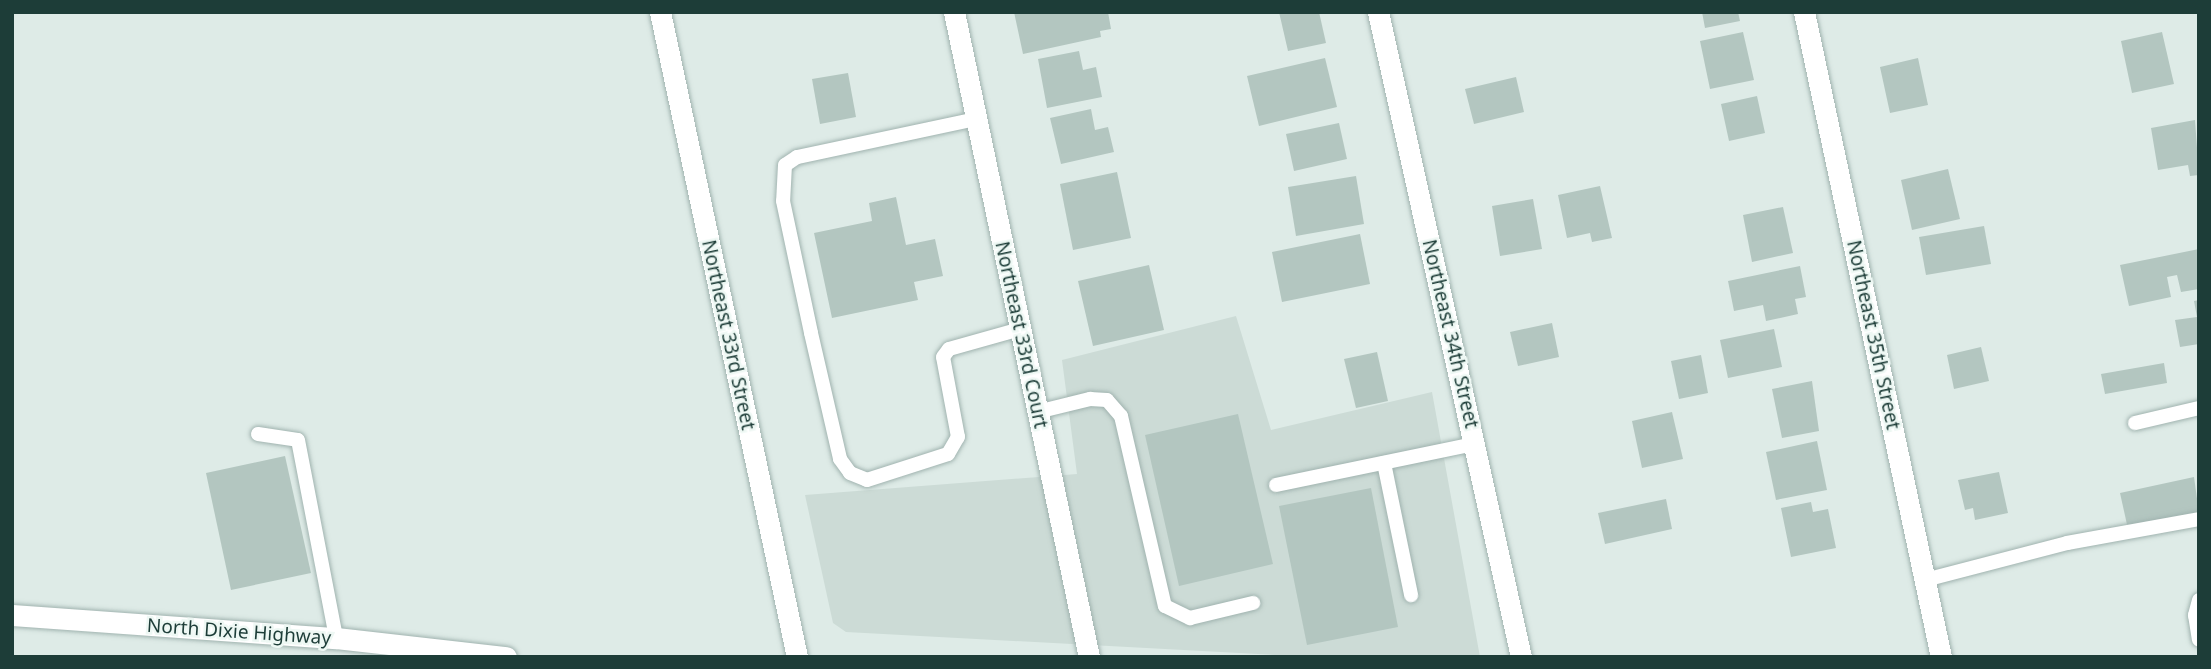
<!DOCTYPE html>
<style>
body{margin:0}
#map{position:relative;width:2211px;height:669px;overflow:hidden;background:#deebe7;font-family:"Noto Sans",sans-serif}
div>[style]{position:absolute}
.built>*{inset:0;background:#ccdbd6}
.building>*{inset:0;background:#b3c6c0}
.roads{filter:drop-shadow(0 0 2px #a0b3af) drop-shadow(0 0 2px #a0b3af)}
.service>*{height:14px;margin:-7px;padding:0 7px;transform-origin:7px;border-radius:7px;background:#fff}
.minor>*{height:21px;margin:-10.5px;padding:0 10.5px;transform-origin:10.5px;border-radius:10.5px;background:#fff}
.tertiary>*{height:21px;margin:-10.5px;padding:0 10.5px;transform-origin:10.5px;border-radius:10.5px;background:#fff}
.secondary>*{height:21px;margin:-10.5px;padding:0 10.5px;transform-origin:10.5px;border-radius:10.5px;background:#fff}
span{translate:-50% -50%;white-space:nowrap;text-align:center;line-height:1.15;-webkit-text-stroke:5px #eef8f4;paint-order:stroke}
.street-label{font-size:19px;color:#1d3d38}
.frame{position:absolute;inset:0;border:14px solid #1d3d38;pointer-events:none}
</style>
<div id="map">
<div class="built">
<div style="clip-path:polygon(1236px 316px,1271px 430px,1432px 392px,1480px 657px,1312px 657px,846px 632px,833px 623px,805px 495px,1077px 474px,1062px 360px)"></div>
</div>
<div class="building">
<div style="clip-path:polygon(1014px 12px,1108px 12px,1111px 29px,1100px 31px,1101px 37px,1023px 54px)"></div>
<div style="clip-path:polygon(1279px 12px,1319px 12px,1326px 43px,1288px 51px)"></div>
<div style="clip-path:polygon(1702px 12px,1738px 12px,1740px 21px,1705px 28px)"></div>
<div style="clip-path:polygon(1743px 32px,1754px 80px,1710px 89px,1700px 41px)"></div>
<div style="clip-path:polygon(2162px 32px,2174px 84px,2132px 93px,2121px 41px)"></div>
<div style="clip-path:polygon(1079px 51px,1083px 70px,1096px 67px,1102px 97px,1047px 108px,1038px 59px)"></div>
<div style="clip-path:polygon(1325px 58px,1337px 107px,1259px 126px,1247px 76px)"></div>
<div style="clip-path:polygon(1918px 58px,1928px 105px,1890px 113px,1880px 67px)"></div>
<div style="clip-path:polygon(848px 73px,856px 117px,820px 124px,812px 79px)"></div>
<div style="clip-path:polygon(1516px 77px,1524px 112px,1474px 124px,1465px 89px)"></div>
<div style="clip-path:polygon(1757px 96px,1765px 133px,1729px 141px,1721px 104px)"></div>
<div style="clip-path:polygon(1091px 109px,1095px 130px,1108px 127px,1114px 152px,1061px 164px,1050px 118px)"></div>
<div style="clip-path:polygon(2195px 120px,2199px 175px,2190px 176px,2188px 165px,2158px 170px,2151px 128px)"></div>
<div style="clip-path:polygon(1339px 123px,1347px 159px,1294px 171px,1286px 134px)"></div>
<div style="clip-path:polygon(1948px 169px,1960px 219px,1912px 230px,1901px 180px)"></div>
<div style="clip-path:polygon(1117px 172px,1131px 238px,1073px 250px,1060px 184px)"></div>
<div style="clip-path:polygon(1356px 176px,1364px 224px,1296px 236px,1288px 187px)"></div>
<div style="clip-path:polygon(1600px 186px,1612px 238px,1592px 242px,1590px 233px,1567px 238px,1558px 195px)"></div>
<div style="clip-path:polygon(896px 197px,906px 245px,935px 239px,943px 276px,914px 282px,918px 300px,832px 318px,814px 233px,872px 221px,869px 203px)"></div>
<div style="clip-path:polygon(1533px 199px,1542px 249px,1500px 256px,1492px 206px)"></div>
<div style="clip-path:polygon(1783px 207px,1793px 253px,1752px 262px,1743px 215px)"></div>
<div style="clip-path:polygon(1984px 226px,1991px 264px,1926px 275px,1919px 237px)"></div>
<div style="clip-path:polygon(1360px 234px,1370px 284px,1282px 302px,1272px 252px)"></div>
<div style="clip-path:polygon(2199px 249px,2199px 289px,2181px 292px,2177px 275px,2167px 277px,2171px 297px,2129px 306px,2120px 265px)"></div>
<div style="clip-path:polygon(1149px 265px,1164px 330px,1093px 346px,1078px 281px)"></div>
<div style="clip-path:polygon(1800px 266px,1806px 297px,1795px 299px,1798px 314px,1766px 321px,1763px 305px,1734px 311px,1728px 281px)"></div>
<div style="clip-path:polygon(2199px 300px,2199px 344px,2180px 347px,2175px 320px,2197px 317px,2194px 301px)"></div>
<div style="clip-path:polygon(1552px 323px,1559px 357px,1518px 366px,1510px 332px)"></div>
<div style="clip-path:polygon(1774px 329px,1782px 367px,1728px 378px,1720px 340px)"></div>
<div style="clip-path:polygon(1981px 347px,1989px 381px,1954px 389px,1947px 355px)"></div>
<div style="clip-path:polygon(1377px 352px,1388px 401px,1356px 408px,1344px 359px)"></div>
<div style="clip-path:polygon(1701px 355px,1708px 393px,1679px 399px,1671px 361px)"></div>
<div style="clip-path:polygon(2164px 363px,2167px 383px,2105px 394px,2101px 374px)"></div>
<div style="clip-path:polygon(1812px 381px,1819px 431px,1782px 438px,1772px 389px)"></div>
<div style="clip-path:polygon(1672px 412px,1683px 459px,1642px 468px,1632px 421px)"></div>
<div style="clip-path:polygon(1238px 414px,1273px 564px,1179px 586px,1145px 435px)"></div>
<div style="clip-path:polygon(1817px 441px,1827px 490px,1776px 500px,1766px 452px)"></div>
<div style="clip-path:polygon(285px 456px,311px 573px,231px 590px,206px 473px)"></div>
<div style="clip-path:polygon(1999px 472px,2008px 513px,1975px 520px,1973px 508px,1965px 510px,1958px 480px)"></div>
<div style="clip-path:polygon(2194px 477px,2199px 513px,2128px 529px,2120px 493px)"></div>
<div style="clip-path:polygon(1371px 488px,1398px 627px,1307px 645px,1279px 506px)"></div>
<div style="clip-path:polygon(1666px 499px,1672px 529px,1605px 544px,1598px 513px)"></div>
<div style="clip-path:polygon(1811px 502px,1813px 512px,1828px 509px,1836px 548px,1791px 557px,1781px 508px)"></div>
</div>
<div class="roads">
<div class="service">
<div style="left:976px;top:119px;width:183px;rotate:168deg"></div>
<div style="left:797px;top:157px;width:14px;rotate:146deg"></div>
<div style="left:785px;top:165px;width:36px;rotate:93deg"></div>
<div style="left:783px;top:201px;width:135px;rotate:78deg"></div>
<div style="left:811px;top:333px;width:129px;rotate:77deg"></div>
<div style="left:840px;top:459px;width:17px;rotate:54deg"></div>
<div style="left:850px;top:473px;width:18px;rotate:22deg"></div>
<div style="left:867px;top:480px;width:85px;rotate:-17.8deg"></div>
<div style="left:948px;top:454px;width:20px;rotate:-60deg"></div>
<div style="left:958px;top:437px;width:81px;rotate:-100.6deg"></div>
<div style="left:943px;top:357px;width:10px;rotate:-53deg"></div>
<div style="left:949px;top:349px;width:74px;rotate:-15.7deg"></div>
<div style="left:1037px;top:412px;width:55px;rotate:-13.8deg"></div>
<div style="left:1090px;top:399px;width:17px;rotate:3deg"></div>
<div style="left:1107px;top:400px;width:21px;rotate:49deg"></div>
<div style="left:1121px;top:416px;width:195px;rotate:77deg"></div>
<div style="left:1165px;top:606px;width:28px;rotate:26deg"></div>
<div style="left:1190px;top:618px;width:65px;rotate:-13.4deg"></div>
<div style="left:2135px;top:423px;width:66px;rotate:-13.2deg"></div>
<div style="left:258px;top:434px;width:40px;rotate:8.5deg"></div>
<div style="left:298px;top:440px;width:202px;rotate:79.1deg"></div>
<div style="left:1384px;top:463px;width:135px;rotate:78.4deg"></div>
<div style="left:1276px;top:485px;width:202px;rotate:-11.7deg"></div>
<div style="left:1925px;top:580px;width:147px;rotate:-14.6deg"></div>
<div style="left:2067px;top:543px;width:134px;rotate:-10.3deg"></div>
<div style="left:2199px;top:600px;width:16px;rotate:105deg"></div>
<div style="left:2195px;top:615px;width:25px;rotate:81deg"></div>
</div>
<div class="minor">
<div style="left:954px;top:12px;width:659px;rotate:78.18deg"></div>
<div style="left:1378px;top:12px;width:661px;rotate:77.5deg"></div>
<div style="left:1804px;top:12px;width:659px;rotate:78.01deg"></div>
</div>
<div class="tertiary">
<div style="left:660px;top:12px;width:659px;rotate:78.01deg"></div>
</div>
<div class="secondary">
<div style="left:12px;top:615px;width:325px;rotate:4.1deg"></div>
<div style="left:336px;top:638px;width:171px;rotate:6.4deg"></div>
</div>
</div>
<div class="street-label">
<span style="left:1450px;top:334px;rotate:77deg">Northeast 34th Street</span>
<span style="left:728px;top:335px;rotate:78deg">Northeast 33rd Street</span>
<span style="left:1021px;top:335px;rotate:78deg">Northeast 33rd Court</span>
<span style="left:1873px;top:335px;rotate:78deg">Northeast 35th Street</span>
<span style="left:239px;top:632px;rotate:4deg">North Dixie Highway</span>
</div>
<div class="frame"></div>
</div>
